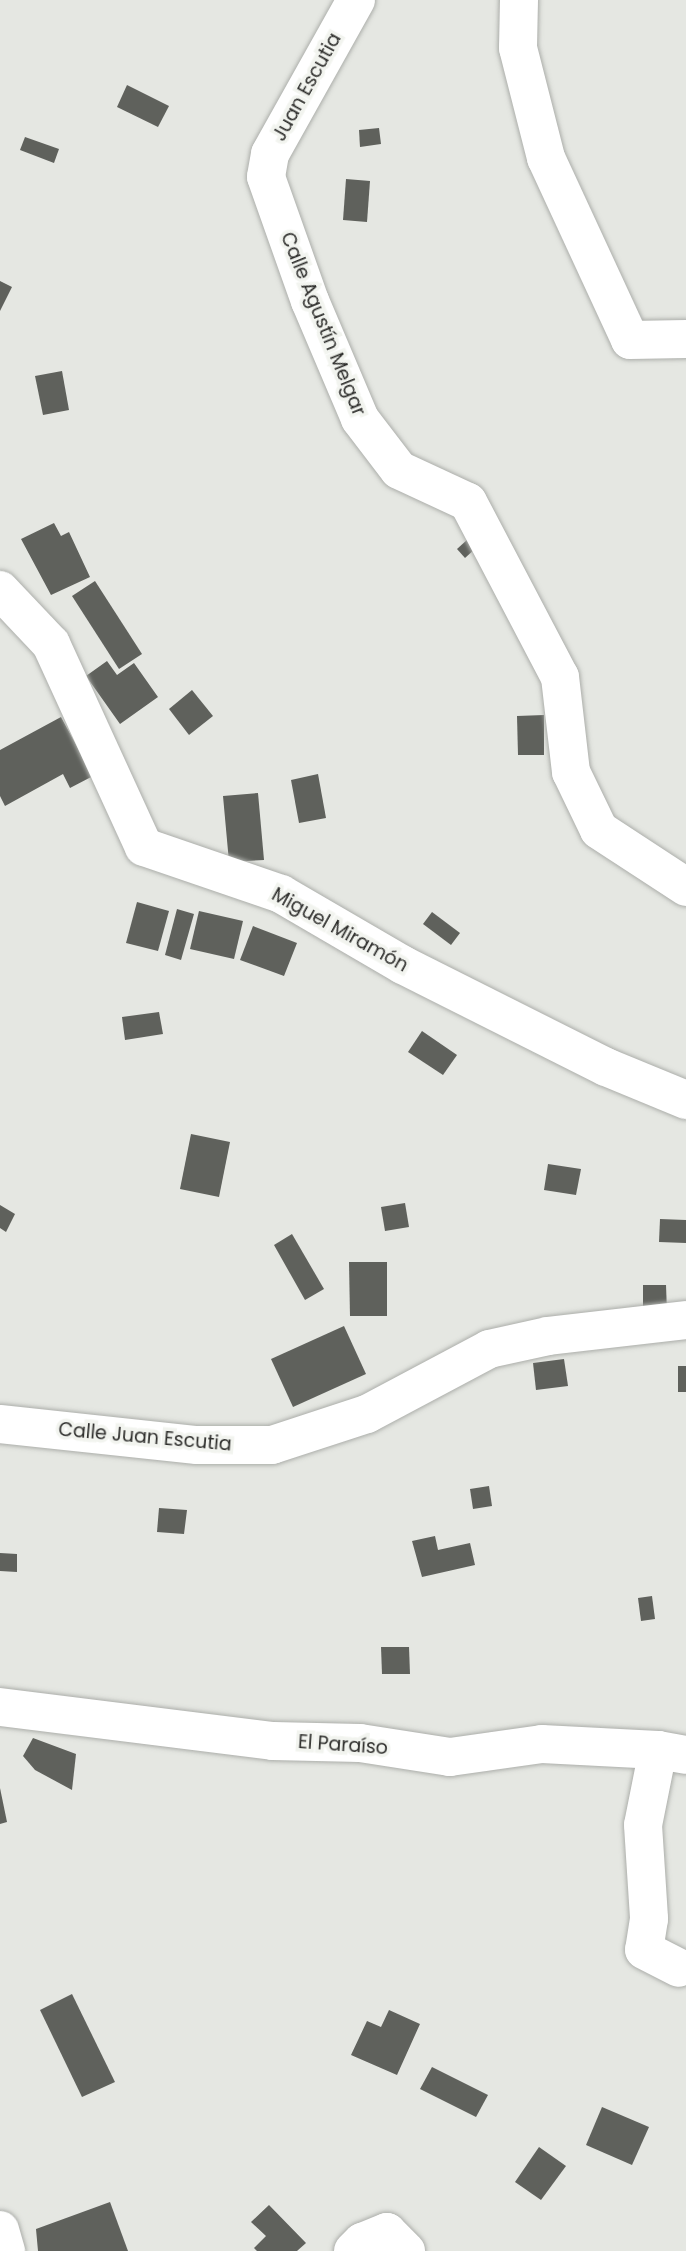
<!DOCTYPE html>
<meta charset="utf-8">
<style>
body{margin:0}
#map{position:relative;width:686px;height:2251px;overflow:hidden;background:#e5e7e2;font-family:Poppins,sans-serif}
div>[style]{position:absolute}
.building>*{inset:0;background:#5f615c}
.roads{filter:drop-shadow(0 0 2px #acaeaa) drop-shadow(0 0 2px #acaeaa)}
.minor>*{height:38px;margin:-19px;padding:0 19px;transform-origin:19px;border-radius:19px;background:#fff}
span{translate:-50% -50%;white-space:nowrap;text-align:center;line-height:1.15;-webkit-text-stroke:7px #f2f4ef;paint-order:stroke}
.street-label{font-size:19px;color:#2d2d2b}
</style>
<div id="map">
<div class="building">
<div style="clip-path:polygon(127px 85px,169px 106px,158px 127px,117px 107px)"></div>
<div style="clip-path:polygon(379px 128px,381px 144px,360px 147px,359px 130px)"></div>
<div style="clip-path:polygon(25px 137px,59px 149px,54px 163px,20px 150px)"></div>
<div style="clip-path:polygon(346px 179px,370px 181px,367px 222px,343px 220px)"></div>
<div style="clip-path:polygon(0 281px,12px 287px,0 311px)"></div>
<div style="clip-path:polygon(62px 371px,69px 410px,43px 415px,35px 376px)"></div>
<div style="clip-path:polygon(54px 523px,61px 536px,69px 532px,90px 577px,51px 595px,21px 539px)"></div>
<div style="clip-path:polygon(468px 539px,476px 548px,465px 558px,457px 549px)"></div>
<div style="clip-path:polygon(95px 581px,142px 654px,119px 669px,72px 596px)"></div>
<div style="clip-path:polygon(107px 661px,117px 675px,134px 663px,158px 697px,120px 724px,86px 676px)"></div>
<div style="clip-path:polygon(192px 690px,213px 716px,189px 735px,169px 709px)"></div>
<div style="clip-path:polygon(544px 715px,544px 755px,518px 755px,517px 716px)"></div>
<div style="clip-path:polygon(61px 717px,93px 776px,70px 788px,63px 774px,5px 806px,0 796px,0 750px)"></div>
<div style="clip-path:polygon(318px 774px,326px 818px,299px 823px,291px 780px)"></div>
<div style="clip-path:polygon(258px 793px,264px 860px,229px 862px,223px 796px)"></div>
<div style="clip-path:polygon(137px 902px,169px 911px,158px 951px,126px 943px)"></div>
<div style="clip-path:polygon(177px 909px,194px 914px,181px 960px,165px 955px)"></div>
<div style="clip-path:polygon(199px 911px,243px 921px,234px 959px,190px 949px)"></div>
<div style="clip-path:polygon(432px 912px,460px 933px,451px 945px,423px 924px)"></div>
<div style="clip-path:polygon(253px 926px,297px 943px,284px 976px,240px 960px)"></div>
<div style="clip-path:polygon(159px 1012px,163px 1034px,125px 1040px,122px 1017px)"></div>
<div style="clip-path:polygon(422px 1031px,457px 1055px,443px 1075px,408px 1052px)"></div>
<div style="clip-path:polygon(191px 1134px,230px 1142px,219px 1197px,180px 1189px)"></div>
<div style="clip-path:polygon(548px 1164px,581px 1169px,576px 1195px,544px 1190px)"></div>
<div style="clip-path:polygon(405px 1203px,409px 1227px,385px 1231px,381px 1207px)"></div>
<div style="clip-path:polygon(0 1205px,15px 1214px,6px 1232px,0 1228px)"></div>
<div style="clip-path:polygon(660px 1219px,686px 1220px,686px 1243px,659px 1242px)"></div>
<div style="clip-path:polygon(292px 1234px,324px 1289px,305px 1300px,274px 1245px)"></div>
<div style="clip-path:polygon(349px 1262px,387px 1262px,387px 1316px,350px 1316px)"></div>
<div style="clip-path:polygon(643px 1285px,666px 1285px,667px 1312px,643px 1312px)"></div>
<div style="clip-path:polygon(344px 1326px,366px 1374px,293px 1407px,271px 1359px)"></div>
<div style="clip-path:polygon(564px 1359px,568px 1386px,536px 1390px,533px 1363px)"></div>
<div style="clip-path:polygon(678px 1366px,686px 1366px,686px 1392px,678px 1392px)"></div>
<div style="clip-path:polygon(489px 1486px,492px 1506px,473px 1509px,470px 1489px)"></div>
<div style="clip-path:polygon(159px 1508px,187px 1510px,184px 1534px,157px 1532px)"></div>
<div style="clip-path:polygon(435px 1536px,438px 1550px,470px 1543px,475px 1565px,422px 1577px,412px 1541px)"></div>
<div style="clip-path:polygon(0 1553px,17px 1554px,17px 1572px,0 1571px)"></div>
<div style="clip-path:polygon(652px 1596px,655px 1619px,641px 1621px,638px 1598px)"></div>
<div style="clip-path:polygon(381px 1647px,409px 1647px,410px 1674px,382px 1674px)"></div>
<div style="clip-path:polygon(33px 1738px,76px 1754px,72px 1790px,35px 1770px,23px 1756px)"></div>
<div style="clip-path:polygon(0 1788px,7px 1822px,0 1824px)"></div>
<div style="clip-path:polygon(72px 1994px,115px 2082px,82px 2097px,40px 2010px)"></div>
<div style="clip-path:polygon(389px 2010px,420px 2024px,397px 2075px,351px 2055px,367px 2021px,381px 2027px)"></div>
<div style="clip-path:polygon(432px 2067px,488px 2095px,476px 2117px,420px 2089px)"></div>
<div style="clip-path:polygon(602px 2107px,649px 2127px,632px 2165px,586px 2145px)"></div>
<div style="clip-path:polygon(539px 2147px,566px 2166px,541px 2200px,515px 2182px)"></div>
<div style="clip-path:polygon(110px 2202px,128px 2251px,38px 2251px,36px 2229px)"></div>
<div style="clip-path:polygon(269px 2205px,306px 2243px,297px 2251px,257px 2251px,254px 2248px,266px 2236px,251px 2222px)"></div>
</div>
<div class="roads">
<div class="minor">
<div style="left:356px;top:0;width:176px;rotate:119.2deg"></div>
<div style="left:270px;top:154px;width:23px;rotate:100deg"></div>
<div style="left:266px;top:177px;width:132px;rotate:70.5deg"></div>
<div style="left:310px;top:301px;width:128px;rotate:67deg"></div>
<div style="left:360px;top:419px;width:64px;rotate:52.6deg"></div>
<div style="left:399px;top:470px;width:76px;rotate:24.9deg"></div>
<div style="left:468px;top:502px;width:198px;rotate:62.3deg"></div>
<div style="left:560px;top:677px;width:96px;rotate:83.4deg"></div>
<div style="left:571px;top:772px;width:64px;rotate:64.2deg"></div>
<div style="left:599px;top:830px;width:104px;rotate:33.2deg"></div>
<div style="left:519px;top:0;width:48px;rotate:91.2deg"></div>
<div style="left:518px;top:48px;width:114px;rotate:75.7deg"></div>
<div style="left:546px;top:158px;width:200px;rotate:65.2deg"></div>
<div style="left:630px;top:340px;width:56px;rotate:-1deg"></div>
<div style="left:0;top:590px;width:74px;rotate:46.6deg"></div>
<div style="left:51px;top:644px;width:223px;rotate:65.4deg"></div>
<div style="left:144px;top:847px;width:145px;rotate:18.9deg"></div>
<div style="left:281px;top:894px;width:141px;rotate:30.2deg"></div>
<div style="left:403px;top:965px;width:227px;rotate:26.7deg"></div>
<div style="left:606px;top:1067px;width:87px;rotate:22.4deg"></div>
<div style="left:0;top:1424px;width:198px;rotate:6.1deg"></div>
<div style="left:197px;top:1445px;width:75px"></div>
<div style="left:272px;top:1445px;width:100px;rotate:-18.1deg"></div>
<div style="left:367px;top:1414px;width:138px;rotate:-28deg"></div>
<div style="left:489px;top:1349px;width:60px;rotate:-12.4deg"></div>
<div style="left:548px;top:1336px;width:139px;rotate:-6.6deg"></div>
<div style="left:0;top:1707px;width:275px;rotate:7.1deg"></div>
<div style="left:273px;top:1741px;width:87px;rotate:1.3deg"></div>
<div style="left:360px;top:1743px;width:91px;rotate:8.8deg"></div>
<div style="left:450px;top:1757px;width:93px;rotate:-8deg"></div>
<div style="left:542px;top:1744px;width:116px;rotate:3deg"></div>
<div style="left:658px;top:1750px;width:28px;rotate:10deg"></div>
<div style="left:658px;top:1750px;width:76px;rotate:101.3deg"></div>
<div style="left:643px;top:1825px;width:94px;rotate:86.3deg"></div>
<div style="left:649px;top:1919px;width:31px;rotate:99deg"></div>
<div style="left:644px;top:1950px;width:39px;rotate:27deg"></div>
<div style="left:0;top:2230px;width:22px;rotate:74deg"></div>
<div style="left:353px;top:2251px;width:13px;rotate:-45deg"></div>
<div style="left:362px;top:2242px;width:27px;rotate:-22deg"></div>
<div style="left:387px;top:2232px;width:27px;rotate:45deg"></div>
</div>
</div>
<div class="street-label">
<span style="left:307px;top:87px;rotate:-61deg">Juan Escutia</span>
<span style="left:323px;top:324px;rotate:68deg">Calle Agustín Melgar</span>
<span style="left:340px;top:930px;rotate:29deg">Miguel Miramón</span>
<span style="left:145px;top:1437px;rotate:5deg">Calle Juan Escutia</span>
<span style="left:343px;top:1745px;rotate:4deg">El Paraíso</span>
</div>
</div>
